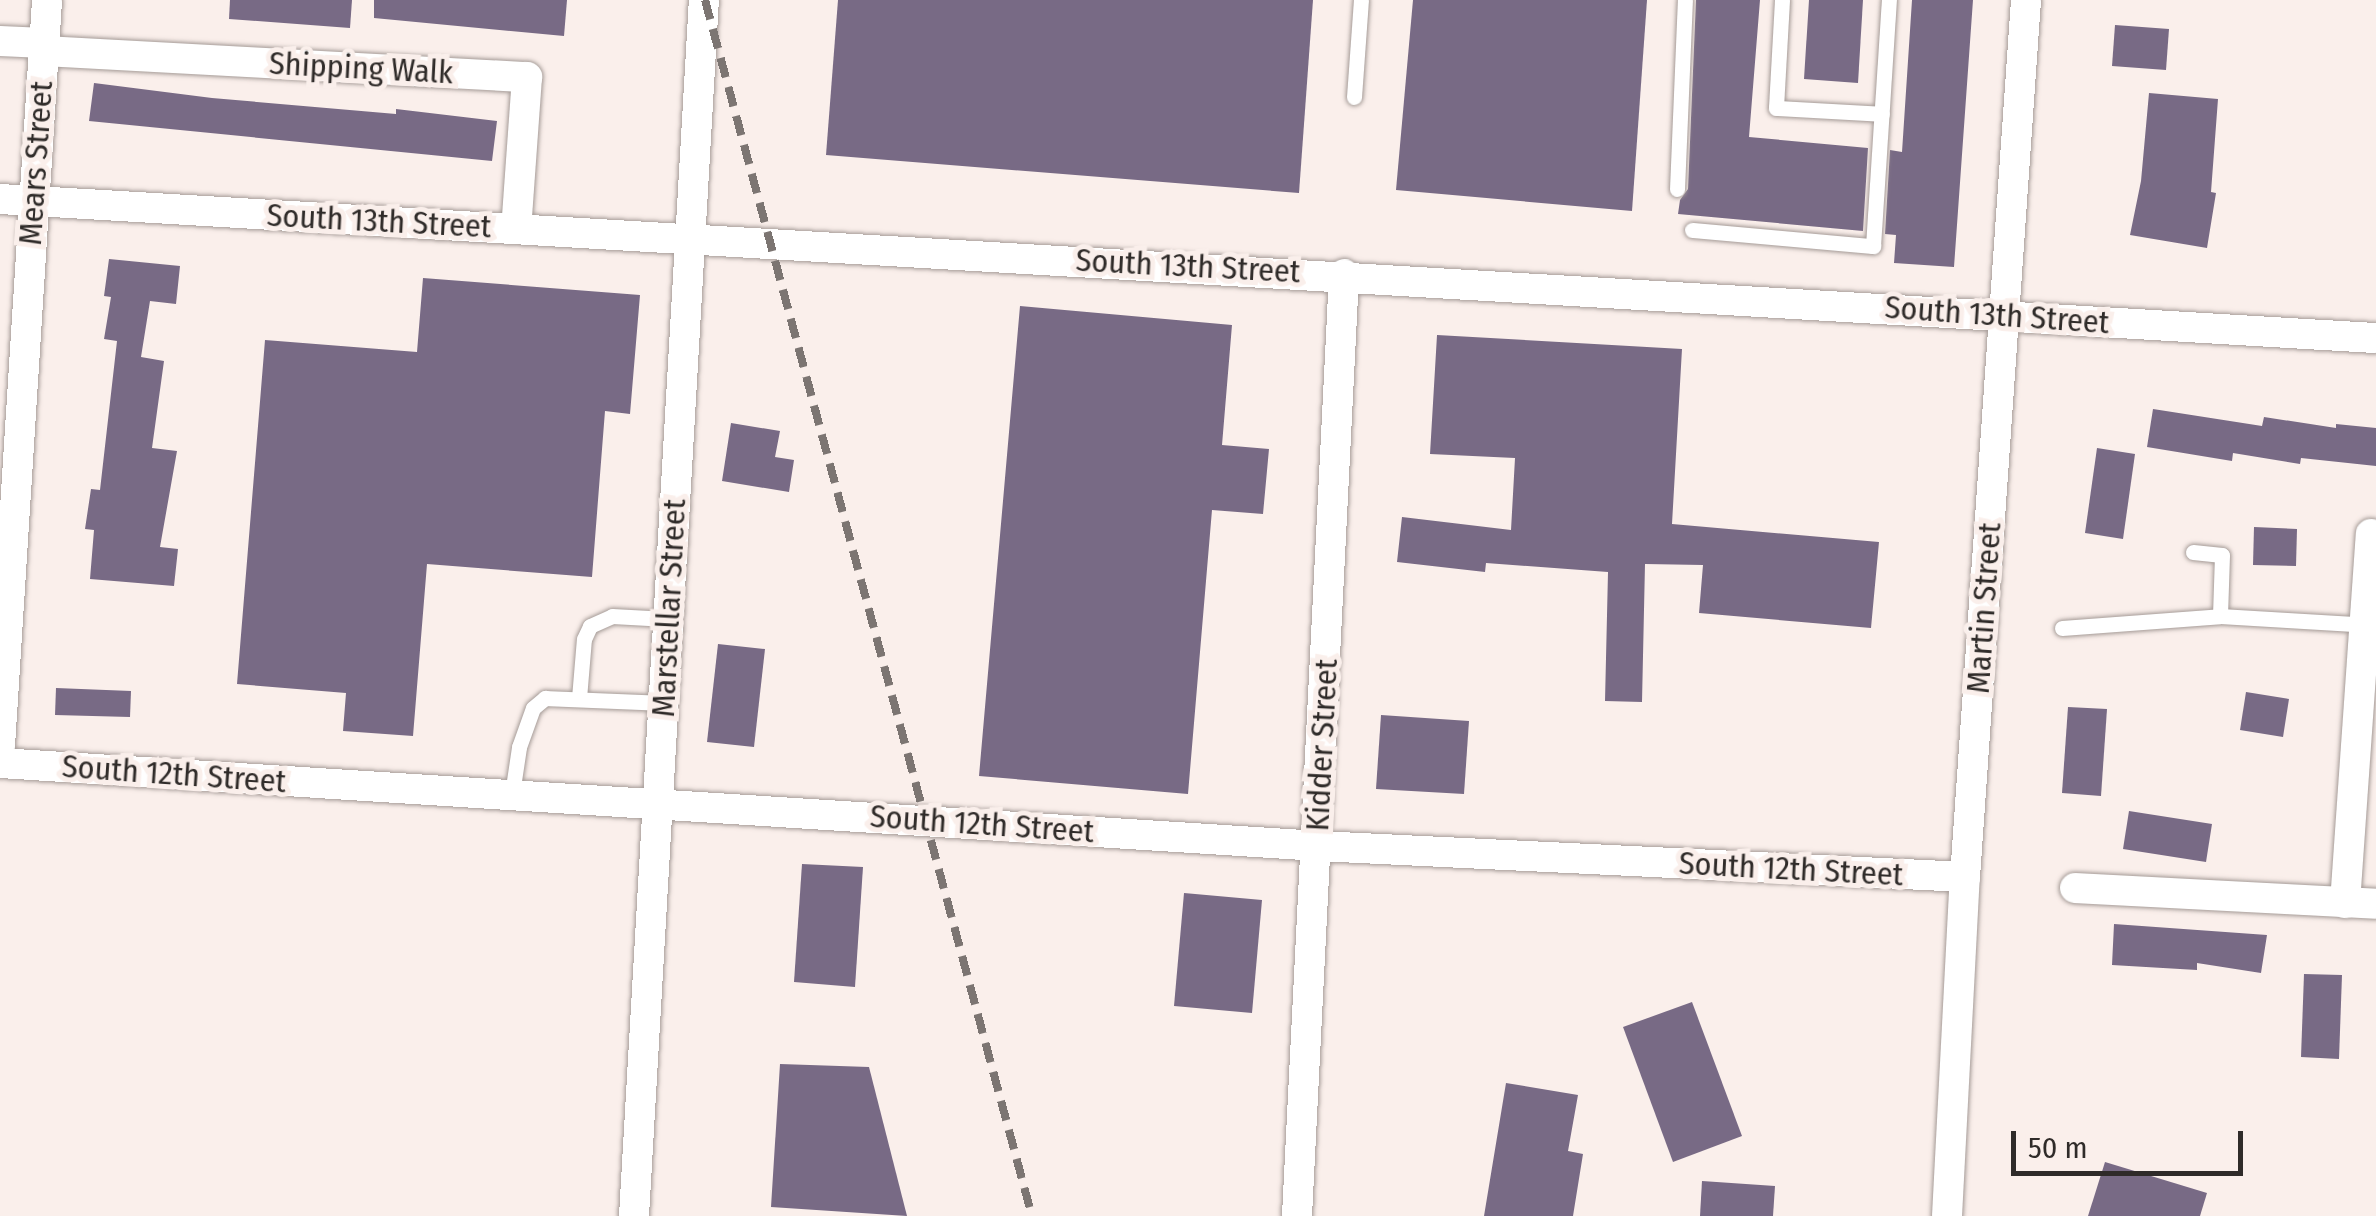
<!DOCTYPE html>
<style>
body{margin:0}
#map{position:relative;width:2376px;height:1216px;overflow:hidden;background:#faefeb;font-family:"Fira Sans Condensed",sans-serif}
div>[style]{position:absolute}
.building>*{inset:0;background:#786a85}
.roads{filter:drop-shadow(0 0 2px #a59b97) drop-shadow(0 0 2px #a59b97)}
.service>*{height:15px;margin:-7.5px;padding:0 7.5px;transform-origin:7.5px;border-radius:7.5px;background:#fff}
.minor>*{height:30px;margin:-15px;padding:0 15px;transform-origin:15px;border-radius:15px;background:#fff}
.rail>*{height:8px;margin-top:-4px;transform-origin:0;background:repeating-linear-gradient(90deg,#7c7572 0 20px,transparent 0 30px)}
span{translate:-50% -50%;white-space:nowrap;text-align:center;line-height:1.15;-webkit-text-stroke:10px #faefeb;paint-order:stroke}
.street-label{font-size:32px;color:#2f2b29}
.scale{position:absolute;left:2011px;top:1131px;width:232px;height:45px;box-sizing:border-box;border:5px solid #2f2b29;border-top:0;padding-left:12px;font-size:30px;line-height:35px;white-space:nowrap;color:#2f2b29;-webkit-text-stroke:8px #faefeb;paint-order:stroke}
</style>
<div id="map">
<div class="building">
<div style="clip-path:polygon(230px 0,352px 0,350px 28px,229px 19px)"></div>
<div style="clip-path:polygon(374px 0,567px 0,564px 36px,374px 18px)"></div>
<div style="clip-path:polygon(838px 0,1313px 0,1299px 193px,826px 155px)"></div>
<div style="clip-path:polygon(1413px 0,1647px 0,1632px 211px,1396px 190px)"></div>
<div style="clip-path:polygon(1696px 0,1760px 0,1749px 137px,1868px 148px,1863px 231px,1678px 214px,1680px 200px,1688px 189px)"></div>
<div style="clip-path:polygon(1809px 0,1863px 0,1858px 83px,1804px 79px)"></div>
<div style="clip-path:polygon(1912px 0,1973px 0,1954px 267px,1894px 263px,1896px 235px,1885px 234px,1890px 150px,1902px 152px)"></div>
<div style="clip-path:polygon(2115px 25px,2169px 29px,2166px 70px,2112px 66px)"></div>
<div style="clip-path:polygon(94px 83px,212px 98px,396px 114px,396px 109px,497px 121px,492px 161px,89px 121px)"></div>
<div style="clip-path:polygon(2149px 93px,2218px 99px,2211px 192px,2216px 193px,2207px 248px,2130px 235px,2141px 181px)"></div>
<div style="clip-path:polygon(109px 259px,180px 266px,176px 304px,150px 301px,141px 357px,164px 361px,152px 448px,177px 451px,160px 547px,178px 549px,174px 586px,90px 579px,94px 530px,85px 529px,91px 489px,100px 490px,117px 341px,104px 339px,111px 297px,104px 296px)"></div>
<div style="clip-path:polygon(423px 278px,640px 295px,630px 414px,605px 411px,592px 577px,427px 564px,413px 736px,343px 731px,346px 693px,237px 684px,265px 340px,417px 352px)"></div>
<div style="clip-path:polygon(1020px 306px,1232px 325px,1222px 445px,1269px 449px,1263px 514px,1212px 510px,1188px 794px,979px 776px)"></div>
<div style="clip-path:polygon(1437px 335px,1682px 349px,1672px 524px,1879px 542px,1871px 628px,1699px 613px,1703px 565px,1645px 564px,1642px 702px,1605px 701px,1608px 572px,1486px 563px,1485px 572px,1397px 562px,1402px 517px,1511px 530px,1515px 458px,1430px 454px)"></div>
<div style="clip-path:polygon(2153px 409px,2262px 426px,2264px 417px,2336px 428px,2336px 424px,2376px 428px,2376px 466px,2301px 458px,2300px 464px,2233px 453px,2232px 461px,2147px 447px)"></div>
<div style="clip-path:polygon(731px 423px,780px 431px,775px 457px,794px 460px,789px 492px,722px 481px)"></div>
<div style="clip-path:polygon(2097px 448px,2135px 454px,2123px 539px,2085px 533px)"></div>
<div style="clip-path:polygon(2254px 527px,2297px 529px,2296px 566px,2253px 565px)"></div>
<div style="clip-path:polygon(718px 644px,765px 649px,754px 747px,707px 742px)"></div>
<div style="clip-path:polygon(56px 688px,131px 691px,130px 717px,55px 715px)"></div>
<div style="clip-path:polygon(2246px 692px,2289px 699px,2283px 737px,2240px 730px)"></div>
<div style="clip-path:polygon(2068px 707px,2107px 709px,2101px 796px,2062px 793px)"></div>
<div style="clip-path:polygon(1381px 715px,1469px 721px,1464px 794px,1376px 789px)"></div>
<div style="clip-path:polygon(2129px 811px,2212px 824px,2206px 862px,2123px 849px)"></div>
<div style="clip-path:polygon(802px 864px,863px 867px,855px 987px,794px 982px)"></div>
<div style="clip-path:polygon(1184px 893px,1262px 900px,1252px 1013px,1174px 1006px)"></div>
<div style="clip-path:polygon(2114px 924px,2267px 935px,2261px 973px,2197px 963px,2197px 970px,2112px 965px)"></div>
<div style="clip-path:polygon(2304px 974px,2342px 975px,2339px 1059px,2301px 1057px)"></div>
<div style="clip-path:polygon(1692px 1002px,1742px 1136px,1673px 1162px,1623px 1027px)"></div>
<div style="clip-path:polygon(780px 1064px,869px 1067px,907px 1216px,771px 1207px)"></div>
<div style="clip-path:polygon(1506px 1083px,1578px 1095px,1568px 1151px,1583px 1154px,1573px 1216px,1484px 1216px)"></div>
<div style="clip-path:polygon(2105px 1162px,2207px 1193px,2200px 1216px,2088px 1216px)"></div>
<div style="clip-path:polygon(1702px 1181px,1775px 1186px,1773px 1216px,1700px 1216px)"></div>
</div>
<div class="roads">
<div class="service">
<div style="left:1782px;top:0;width:108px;rotate:93.2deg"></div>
<div style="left:1776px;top:108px;width:106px;rotate:3.2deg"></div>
<div style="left:1354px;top:97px;width:97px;rotate:-85.9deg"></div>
<div style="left:1677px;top:189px;width:189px;rotate:-87.6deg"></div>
<div style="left:1692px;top:230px;width:182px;rotate:5.1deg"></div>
<div style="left:1873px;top:246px;width:247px;rotate:-86.3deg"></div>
<div style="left:2193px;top:552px;width:29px;rotate:6deg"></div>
<div style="left:2222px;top:555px;width:61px;rotate:91.9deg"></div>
<div style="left:2220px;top:616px;width:151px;rotate:3.4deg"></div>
<div style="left:2062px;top:628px;width:158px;rotate:-4.3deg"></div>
<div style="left:579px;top:698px;width:59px;rotate:-85.2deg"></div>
<div style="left:584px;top:639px;width:14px;rotate:-65deg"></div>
<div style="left:590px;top:626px;width:24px;rotate:-24deg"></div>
<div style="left:612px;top:616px;width:55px;rotate:3.1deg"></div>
<div style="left:512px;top:794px;width:48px;rotate:-81.5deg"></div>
<div style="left:519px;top:747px;width:41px;rotate:-70.3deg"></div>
<div style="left:533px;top:708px;width:16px;rotate:-40deg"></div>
<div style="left:545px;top:698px;width:119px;rotate:2.4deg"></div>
</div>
<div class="minor">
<div style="left:0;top:41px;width:44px;rotate:2.6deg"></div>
<div style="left:44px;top:51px;width:484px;rotate:3.1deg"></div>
<div style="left:527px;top:77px;width:152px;rotate:94.1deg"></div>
<div style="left:0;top:199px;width:2380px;rotate:3.35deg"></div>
<div style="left:0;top:746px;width:747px;rotate:-86.39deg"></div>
<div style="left:0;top:763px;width:1321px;rotate:3.6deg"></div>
<div style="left:1318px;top:846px;width:648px;rotate:2.74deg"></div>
<div style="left:2075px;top:888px;width:301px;rotate:3deg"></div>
<div style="left:2345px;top:903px;width:370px;rotate:-86deg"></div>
<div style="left:634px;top:1216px;width:1218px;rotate:-86.71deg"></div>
<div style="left:1297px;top:1216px;width:943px;rotate:-87.14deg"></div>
<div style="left:1947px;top:1216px;width:339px;rotate:-87deg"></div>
<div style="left:1965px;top:877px;width:879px;rotate:-86.02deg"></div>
</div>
</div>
<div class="rail">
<div style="left:705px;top:0;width:1259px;rotate:74.95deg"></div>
</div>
<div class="street-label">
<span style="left:361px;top:68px;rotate:3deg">Shipping Walk</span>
<span style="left:36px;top:163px;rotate:-86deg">Mears Street</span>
<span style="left:379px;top:221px;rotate:3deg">South 13th Street</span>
<span style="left:1188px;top:266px;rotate:3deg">South 13th Street</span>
<span style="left:1997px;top:315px;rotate:4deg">South 13th Street</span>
<span style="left:669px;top:608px;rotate:-87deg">Marstellar Street</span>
<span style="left:1984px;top:608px;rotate:-86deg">Martin Street</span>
<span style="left:1322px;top:745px;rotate:-87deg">Kidder Street</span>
<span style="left:174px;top:774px;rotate:4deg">South 12th Street</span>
<span style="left:982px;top:824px;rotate:4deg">South 12th Street</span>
<span style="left:1791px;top:869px;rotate:3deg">South 12th Street</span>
</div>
<div class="scale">50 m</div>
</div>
